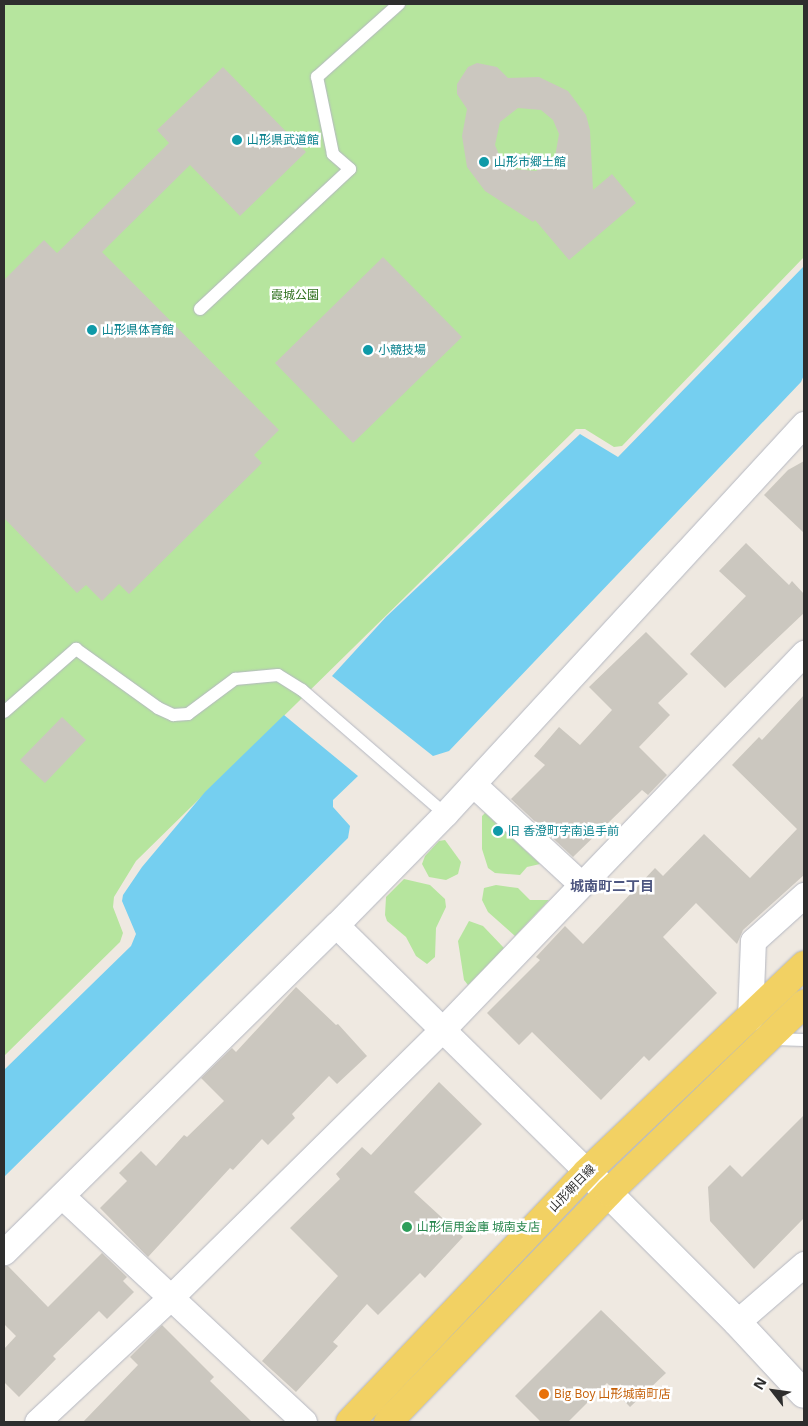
<!DOCTYPE html>
<meta charset="utf-8">
<style>
body{margin:0}
#map{position:relative;width:808px;height:1426px;overflow:hidden;background:#efe9e1;font-family:"Open Sans","Noto Sans JP",sans-serif}
div>[style]{position:absolute}
.green>*{inset:0;background:#b6e59e}
.water>*{inset:0;background:#75cff0}
.building>*{inset:0;background:#cbc7bf}
.roads{filter:drop-shadow(0 0 1px #b4b7c1) drop-shadow(0 0 1px #b4b7c1)}
.service>*{height:12px;margin:-6px;padding:0 6px;transform-origin:6px;border-radius:6px;background:#fff}
.minor>*{height:25px;margin:-12.5px;padding:0 12.5px;transform-origin:12.5px;border-radius:12.5px;background:#fff}
.tertiary>*{height:28px;margin:-14px;padding:0 14px;transform-origin:14px;border-radius:14px;background:#fff}
.primary>*{height:28px;margin:-14px;padding:0 14px;transform-origin:14px;border-radius:14px;background:#f2d163}
.dots>*{width:14px;height:14px;translate:-50% -50%;box-sizing:border-box;border:2px solid #fff;border-radius:50%}
span{translate:-50% -50%;white-space:nowrap;text-align:center;line-height:1.15;-webkit-text-stroke:5px #fff;paint-order:stroke}
.culture-label{font-size:12px;color:#0d838f}
.left{translate:0 -50%;text-align:left}
.park-label{font-size:12px;color:#2c6e1b}
.street-label{font-size:12px;color:#2e2e2e}
.leisure-label{font-size:12px;color:#27864d}
.food-label{font-size:12px;color:#c56008}
.neighbourhood-label{font-size:14px;color:#4d5680;font-weight:700}
.frame{position:absolute;inset:0;border:5px solid #2e2e2e;pointer-events:none}
.north{position:absolute;left:748px;top:1366px;width:50px;height:50px;-webkit-text-stroke:4px #fff;paint-order:stroke;rotate:300deg;font-size:14px;font-weight:700;line-height:20px;text-align:center;color:#2e2e2e}
.north::after{content:'';display:block;margin:auto;width:18px;height:22px;background:#2e2e2e;clip-path:polygon(50% 0,100% 100%,50% 72%,0 100%)}
</style>
<div id="map">
<div class="green">
<div style="clip-path:polygon(4px 4px,804px 4px,804px 257px,622px 446px,614px 447px,585px 429px,576px 429px,136px 861px,114px 897px,113px 907px,123px 933px,120px 942px,4px 1056px)"></div>
<div style="clip-path:polygon(485px 813px,540px 864px,527px 867px,520px 875px,495px 873px,488px 868px,482px 849px,482px 816px)"></div>
<div style="clip-path:polygon(445px 840px,461px 862px,458px 874px,446px 880px,429px 877px,422px 864px,425px 856px,439px 841px)"></div>
<div style="clip-path:polygon(404px 879px,430px 885px,445px 899px,446px 907px,436px 928px,435px 957px,427px 964px,416px 956px,406px 937px,387px 921px,385px 915px,386px 897px)"></div>
<div style="clip-path:polygon(496px 885px,518px 888px,530px 900px,549px 900px,515px 936px,488px 912px,482px 900px,484px 888px)"></div>
<div style="clip-path:polygon(469px 921px,483px 926px,504px 948px,468px 985px,464px 980px,458px 941px)"></div>
</div>
<div class="water">
<div style="clip-path:polygon(804px 266px,804px 375px,801px 382px,449px 751px,433px 756px,332px 676px,386px 617px,580px 434px,618px 457px)"></div>
<div style="clip-path:polygon(284px 715px,358px 776px,333px 800px,333px 807px,350px 826px,348px 838px,4px 1177px,4px 1070px,131px 946px,136px 934px,122px 901px,123px 895px,142px 867px,205px 792px)"></div>
</div>
<div class="building">
<div style="clip-path:polygon(evenodd,477px 63px,497px 67px,508px 78px,539px 77px,568px 91px,586px 115px,590px 130px,593px 190px,612px 174px,636px 203px,569px 260px,535px 220px,533px 222px,485px 191px,467px 167px,462px 136px,467px 109px,457px 94px,457px 84px,468px 67px,477px 63px,518px 108px,541px 110px,553px 120px,559px 134px,555px 157px,536px 171px,513px 169px,501px 159px,495px 145px,500px 122px,518px 108px)"></div>
<div style="clip-path:polygon(223px 67px,306px 152px,240px 216px,190px 165px,102px 252px,279px 430px,254px 455px,262px 463px,129px 594px,119px 584px,102px 601px,86px 585px,77px 593px,4px 518px,4px 280px,44px 240px,57px 253px,169px 143px,157px 130px)"></div>
<div style="clip-path:polygon(383px 257px,462px 337px,353px 443px,275px 363px)"></div>
<div style="clip-path:polygon(804px 461px,804px 533px,764px 495px,788px 470px)"></div>
<div style="clip-path:polygon(746px 543px,789px 585px,792px 581px,804px 594px,804px 613px,725px 688px,690px 654px,746px 596px,719px 571px)"></div>
<div style="clip-path:polygon(646px 632px,688px 674px,658px 703px,670px 715px,639px 747px,667px 775px,648px 795px,642px 790px,573px 857px,511px 799px,545px 765px,534px 756px,559px 727px,580px 745px,612px 710px,589px 687px)"></div>
<div style="clip-path:polygon(804px 695px,804px 875px,743px 930px,737px 944px,696px 903px,663px 937px,717px 993px,649px 1061px,644px 1056px,601px 1100px,532px 1032px,519px 1045px,487px 1013px,540px 960px,536px 957px,565px 926px,583px 944px,655px 868px,663px 876px,704px 834px,750px 878px,797px 829px,732px 765px,759px 737px,762px 740px)"></div>
<div style="clip-path:polygon(62px 717px,86px 740px,45px 783px,20px 760px)"></div>
<div style="clip-path:polygon(296px 987px,336px 1025px,338px 1024px,367px 1056px,337px 1084px,329px 1076px,292px 1114px,295px 1118px,268px 1145px,262px 1139px,233px 1170px,230px 1168px,148px 1257px,100px 1208px,127px 1181px,119px 1173px,141px 1151px,156px 1166px,184px 1135px,187px 1137px,224px 1101px,201px 1078px,232px 1048px,236px 1052px)"></div>
<div style="clip-path:polygon(439px 1082px,482px 1124px,414px 1192px,463px 1237px,425px 1278px,420px 1273px,378px 1315px,367px 1304px,333px 1342px,338px 1346px,296px 1392px,262px 1361px,338px 1276px,290px 1228px,340px 1179px,336px 1174px,362px 1147px,371px 1155px)"></div>
<div style="clip-path:polygon(804px 1115px,804px 1218px,754px 1269px,710px 1221px,708px 1187px,730px 1165px,742px 1177px)"></div>
<div style="clip-path:polygon(102px 1253px,127px 1277px,123px 1281px,134px 1292px,107px 1319px,99px 1311px,53px 1356px,56px 1359px,19px 1397px,4px 1382px,4px 1349px,16px 1336px,4px 1324px,4px 1266px,8px 1266px,48px 1307px)"></div>
<div style="clip-path:polygon(601px 1310px,666px 1373px,630px 1407px,607px 1383px,568px 1422px,541px 1422px,515px 1396px)"></div>
<div style="clip-path:polygon(162px 1325px,214px 1377px,210px 1381px,252px 1422px,83px 1422px,138px 1365px,130px 1357px)"></div>
</div>
<div class="roads">
<div class="service">
<div style="left:200px;top:309px;width:205px;rotate:-43deg"></div>
<div style="left:350px;top:169px;width:23px;rotate:-139deg"></div>
<div style="left:333px;top:154px;width:79px;rotate:-101.7deg"></div>
<div style="left:317px;top:77px;width:110px;rotate:-41.7deg"></div>
<div style="left:4px;top:712px;width:96px;rotate:-41.2deg"></div>
<div style="left:76px;top:649px;width:101px;rotate:35.7deg"></div>
<div style="left:158px;top:708px;width:17px;rotate:25deg"></div>
<div style="left:173px;top:715px;width:15px;rotate:-4deg"></div>
<div style="left:188px;top:714px;width:59px;rotate:-36.7deg"></div>
<div style="left:235px;top:679px;width:43px;rotate:-5.3deg"></div>
<div style="left:278px;top:675px;width:28px;rotate:32deg"></div>
<div style="left:302px;top:690px;width:189px;rotate:40.9deg"></div>
<div style="left:772px;top:1039px;width:32px;rotate:2deg"></div>
</div>
<div class="minor">
<div style="left:473px;top:784px;width:147px;rotate:42.8deg"></div>
<div style="left:336px;top:925px;width:352px;rotate:44.5deg"></div>
<div style="left:750px;top:1018px;width:77px;rotate:-87.8deg"></div>
<div style="left:753px;top:941px;width:69px;rotate:-42deg"></div>
<div style="left:62px;top:1196px;width:331px;rotate:43deg"></div>
<div style="left:4px;top:1252px;width:466px;rotate:-44.6deg"></div>
<div style="left:336px;top:925px;width:156px;rotate:-45.5deg"></div>
<div style="left:445px;top:814px;width:530px;rotate:-47.37deg"></div>
<div style="left:737px;top:1322px;width:89px;rotate:-40.9deg"></div>
<div style="left:37px;top:1422px;width:183px;rotate:-43deg"></div>
<div style="left:171px;top:1297px;width:380px;rotate:-44.6deg"></div>
<div style="left:442px;top:1030px;width:523px;rotate:-46.16deg"></div>
</div>
<div class="tertiary">
<div style="left:587px;top:1172px;width:212px;rotate:45deg"></div>
<div style="left:737px;top:1322px;width:98px;rotate:47.1deg"></div>
</div>
<div class="primary">
<div style="left:350px;top:1422px;width:344px;rotate:-46.5deg"></div>
<div style="left:587px;top:1172px;width:300px;rotate:-43.6deg"></div>
<div style="left:388px;top:1422px;width:319px;rotate:-46.1deg"></div>
<div style="left:609px;top:1192px;width:271px;rotate:-44deg"></div>
</div>
</div>
<div class="dots">
<div style="left:237px;top:140px;background:#0f9aa8"></div>
<div style="left:484px;top:162px;background:#0f9aa8"></div>
<div style="left:92px;top:330px;background:#0f9aa8"></div>
<div style="left:368px;top:350px;background:#0f9aa8"></div>
<div style="left:498px;top:831px;background:#0f9aa8"></div>
<div style="left:407px;top:1227px;background:#2e9e5b"></div>
<div style="left:544px;top:1394px;background:#e8710a"></div>
</div>
<div class="culture-label">
<span class="left" style="left:247px;top:140px">山形県武道館</span>
<span class="left" style="left:494px;top:162px">山形市郷土館</span>
<span class="left" style="left:102px;top:330px">山形県体育館</span>
<span class="left" style="left:378px;top:350px">小競技場</span>
<span class="left" style="left:508px;top:831px">旧 香澄町字南追手前</span>
</div>
<div class="park-label">
<span style="left:295px;top:295px">霞城公園</span>
</div>
<div class="street-label">
<span style="left:572px;top:1188px;rotate:-46deg">山形朝日線</span>
</div>
<div class="leisure-label">
<span class="left" style="left:417px;top:1227px">山形信用金庫 城南支店</span>
</div>
<div class="food-label">
<span class="left" style="left:554px;top:1394px">Big Boy 山形城南町店</span>
</div>
<div class="neighbourhood-label">
<span style="left:612px;top:886px">城南町二丁目</span>
</div>
<div class="frame"></div>
<div class="north">N</div>
</div>
